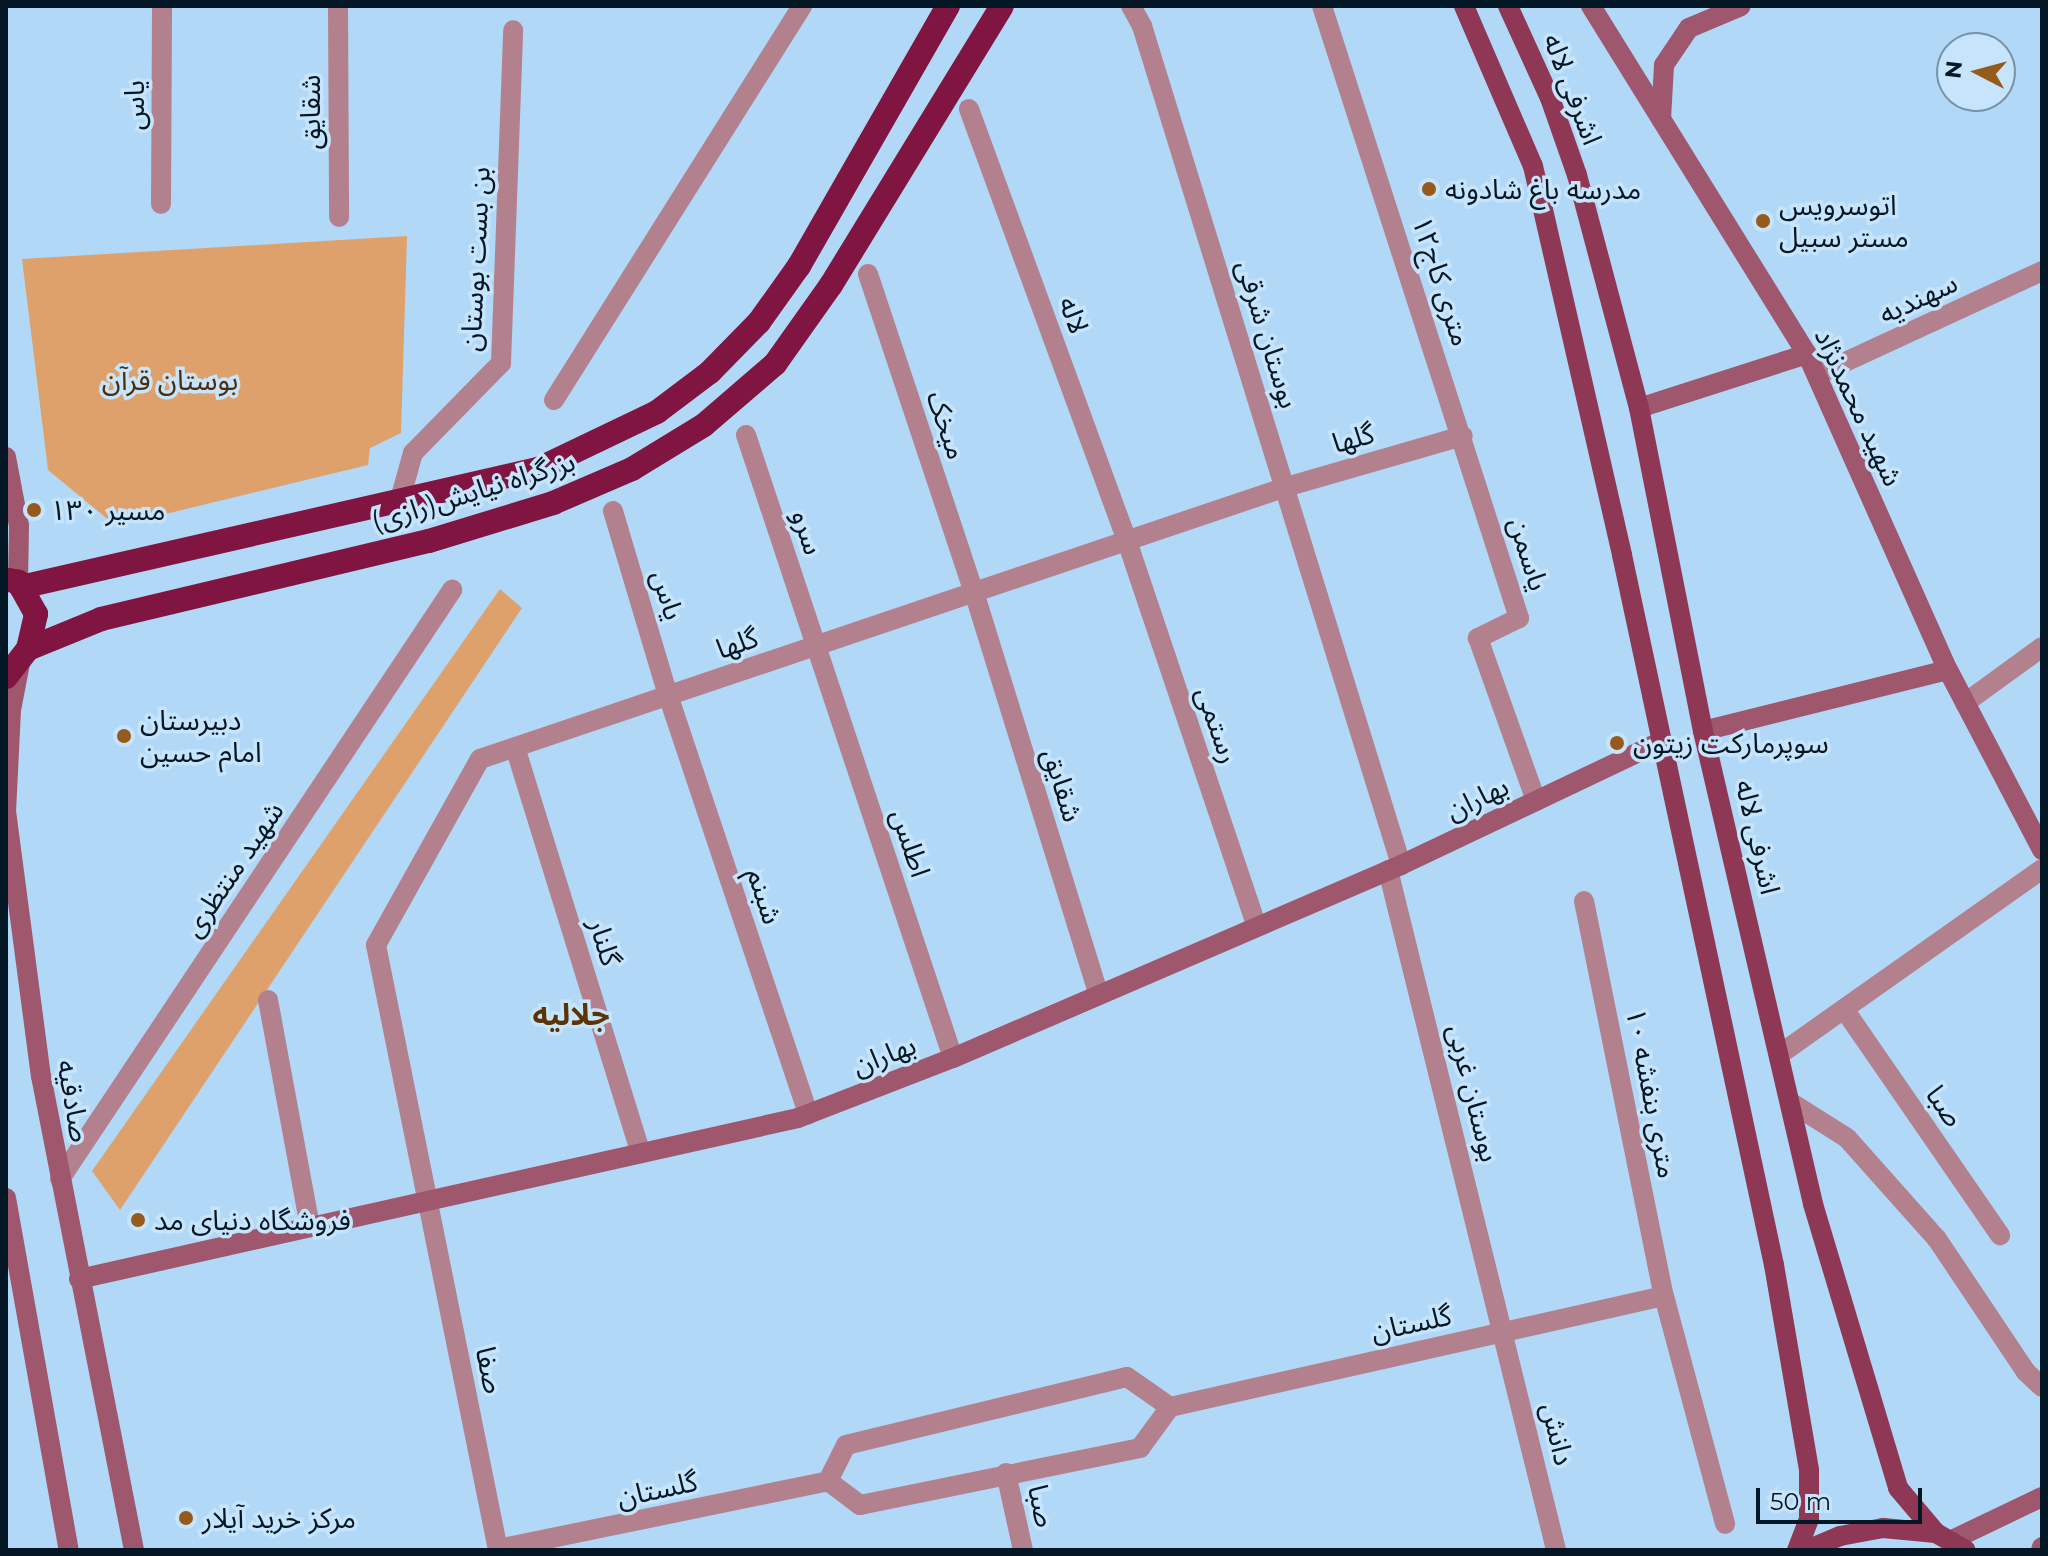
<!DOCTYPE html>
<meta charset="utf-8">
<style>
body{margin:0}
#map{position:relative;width:2048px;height:1556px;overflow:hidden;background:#b1d8f7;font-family:Montserrat,"Noto Sans Arabic",sans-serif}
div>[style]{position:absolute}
.green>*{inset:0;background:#dfa16b}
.street>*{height:20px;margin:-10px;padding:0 10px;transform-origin:10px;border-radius:10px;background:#b3818e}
.secondary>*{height:20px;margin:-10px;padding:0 10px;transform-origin:10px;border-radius:10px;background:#9f576d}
.primary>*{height:20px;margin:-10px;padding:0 10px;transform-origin:10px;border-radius:10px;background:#8f3855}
.highway>*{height:24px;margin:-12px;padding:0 12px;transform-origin:12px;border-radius:12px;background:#801541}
.dots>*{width:22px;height:22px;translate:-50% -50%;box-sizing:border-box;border:4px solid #c6e4fb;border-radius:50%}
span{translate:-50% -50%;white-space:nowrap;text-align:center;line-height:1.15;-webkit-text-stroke:7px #c6e4fb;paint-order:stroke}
.street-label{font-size:28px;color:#041724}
.poi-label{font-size:28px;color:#041724}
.left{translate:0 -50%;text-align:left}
.park-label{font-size:28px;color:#4e2c07}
.neighbourhood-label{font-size:30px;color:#5b3305;font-weight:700}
.frame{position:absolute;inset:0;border:8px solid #041724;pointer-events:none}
.north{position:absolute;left:1936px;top:32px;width:80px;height:80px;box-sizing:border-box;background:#c6e4fb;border:2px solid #7892a5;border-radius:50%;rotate:276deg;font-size:22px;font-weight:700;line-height:32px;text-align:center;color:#041724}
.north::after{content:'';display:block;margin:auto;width:28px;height:36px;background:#965a1c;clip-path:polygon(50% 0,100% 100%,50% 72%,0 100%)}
.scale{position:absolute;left:1756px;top:1488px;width:166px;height:36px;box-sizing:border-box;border:4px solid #041724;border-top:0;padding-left:10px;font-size:24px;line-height:28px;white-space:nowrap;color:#041724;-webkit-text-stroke:6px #c6e4fb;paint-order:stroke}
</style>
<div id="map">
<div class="green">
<div style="clip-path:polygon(407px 236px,401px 433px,370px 448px,368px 465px,116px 526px,48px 470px,22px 259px)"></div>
<div style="clip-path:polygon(500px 589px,522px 608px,120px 1210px,92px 1171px)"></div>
</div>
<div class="street">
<div style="left:338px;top:6px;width:211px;rotate:89.7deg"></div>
<div style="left:1131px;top:6px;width:23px;rotate:61deg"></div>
<div style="left:1142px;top:26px;width:878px;rotate:72.84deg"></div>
<div style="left:1322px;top:6px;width:643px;rotate:72.16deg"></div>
<div style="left:1519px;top:618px;width:46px;rotate:154deg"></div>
<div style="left:1478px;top:638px;width:173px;rotate:70.4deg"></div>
<div style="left:969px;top:109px;width:460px;rotate:69.9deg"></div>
<div style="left:1127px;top:541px;width:407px;rotate:71.4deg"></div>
<div style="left:161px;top:204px;width:198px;rotate:-89.7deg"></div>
<div style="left:868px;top:274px;width:335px;rotate:71.6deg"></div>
<div style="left:974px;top:592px;width:422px;rotate:72.8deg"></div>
<div style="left:1817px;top:375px;width:248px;rotate:-24.8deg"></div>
<div style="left:554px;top:400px;width:466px;rotate:-57.8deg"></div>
<div style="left:746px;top:435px;width:656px;rotate:71.62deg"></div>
<div style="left:399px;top:503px;width:52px;rotate:-74.4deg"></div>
<div style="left:413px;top:453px;width:126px;rotate:-45.6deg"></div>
<div style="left:501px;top:363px;width:333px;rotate:-87.9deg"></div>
<div style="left:613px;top:511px;width:192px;rotate:73.4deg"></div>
<div style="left:668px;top:695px;width:442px;rotate:71.5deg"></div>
<div style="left:1965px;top:703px;width:95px;rotate:-36deg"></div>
<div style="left:515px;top:747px;width:425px;rotate:72.8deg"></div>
<div style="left:1388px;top:870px;width:700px;rotate:76.12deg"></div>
<div style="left:1584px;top:901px;width:403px;rotate:78.6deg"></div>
<div style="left:1664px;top:1296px;width:236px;rotate:75deg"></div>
<div style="left:268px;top:1000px;width:231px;rotate:79.5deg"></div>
<div style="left:1844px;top:1009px;width:275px;rotate:55.4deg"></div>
<div style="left:1780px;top:1054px;width:321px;rotate:-35.2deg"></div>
<div style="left:1790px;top:1102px;width:67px;rotate:32.3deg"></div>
<div style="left:1847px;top:1138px;width:135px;rotate:48.3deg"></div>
<div style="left:1937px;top:1239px;width:160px;rotate:56.2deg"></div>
<div style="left:2026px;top:1372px;width:22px;rotate:43deg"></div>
<div style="left:60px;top:1179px;width:708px;rotate:-56.35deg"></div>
<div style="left:1006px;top:1473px;width:79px;rotate:77.6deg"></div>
<div style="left:828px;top:1481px;width:40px;rotate:-63.4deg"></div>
<div style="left:846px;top:1445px;width:289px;rotate:-13.6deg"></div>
<div style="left:1127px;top:1377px;width:52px;rotate:34.9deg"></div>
<div style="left:498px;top:1549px;width:337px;rotate:-11.6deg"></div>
<div style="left:828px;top:1481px;width:40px;rotate:37deg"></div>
<div style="left:860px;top:1505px;width:286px;rotate:-11.5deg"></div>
<div style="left:1140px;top:1448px;width:51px;rotate:-53.8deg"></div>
<div style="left:1170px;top:1407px;width:506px;rotate:-12.66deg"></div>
<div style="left:498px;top:1550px;width:617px;rotate:-101.4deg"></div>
<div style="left:376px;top:945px;width:213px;rotate:-60.8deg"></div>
<div style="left:480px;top:759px;width:851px;rotate:-18.65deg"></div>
<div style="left:1286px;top:487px;width:184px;rotate:-16.1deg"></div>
</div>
<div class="secondary">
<div style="left:1591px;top:6px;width:410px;rotate:58.2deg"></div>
<div style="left:1807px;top:354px;width:346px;rotate:66deg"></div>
<div style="left:1948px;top:670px;width:203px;rotate:62.4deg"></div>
<div style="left:1661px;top:119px;width:54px;rotate:-86.8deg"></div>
<div style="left:1664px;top:65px;width:45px;rotate:-56deg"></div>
<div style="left:1689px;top:28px;width:56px;rotate:-22.9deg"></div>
<div style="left:1639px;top:408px;width:176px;rotate:-17.8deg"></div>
<div style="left:6px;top:457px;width:70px;rotate:79.3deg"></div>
<div style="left:19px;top:526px;width:56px;rotate:91deg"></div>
<div style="left:21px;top:658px;width:53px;rotate:100.9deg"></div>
<div style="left:11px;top:710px;width:101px;rotate:92.8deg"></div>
<div style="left:6px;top:811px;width:267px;rotate:82.5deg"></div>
<div style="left:41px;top:1076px;width:483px;rotate:78.9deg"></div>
<div style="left:1703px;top:731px;width:252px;rotate:-14deg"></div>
<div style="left:6px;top:1198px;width:358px;rotate:79.9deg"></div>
<div style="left:79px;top:1279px;width:737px;rotate:-12.62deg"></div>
<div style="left:798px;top:1118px;width:166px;rotate:-21.2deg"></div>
<div style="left:953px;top:1058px;width:488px;rotate:-23.3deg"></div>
<div style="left:1401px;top:865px;width:289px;rotate:-25.4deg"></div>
<div style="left:1950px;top:1541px;width:102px;rotate:-25.6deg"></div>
<div style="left:2041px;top:1550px;width:3px;rotate:-72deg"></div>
</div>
<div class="primary">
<div style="left:1464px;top:6px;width:174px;rotate:66.7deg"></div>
<div style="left:1533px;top:166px;width:399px;rotate:77.1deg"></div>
<div style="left:1622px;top:555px;width:726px;rotate:77.92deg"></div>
<div style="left:1774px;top:1265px;width:208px;rotate:80.3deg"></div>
<div style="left:1809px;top:1470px;width:49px;rotate:90deg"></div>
<div style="left:1809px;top:1519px;width:33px;rotate:111deg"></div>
<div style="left:1508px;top:6px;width:101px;rotate:65.5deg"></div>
<div style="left:1550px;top:98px;width:82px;rotate:70.7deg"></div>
<div style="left:1577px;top:175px;width:241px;rotate:75.1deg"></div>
<div style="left:1639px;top:408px;width:329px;rotate:78.8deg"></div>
<div style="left:1703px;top:731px;width:486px;rotate:76.9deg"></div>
<div style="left:1813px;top:1204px;width:296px;rotate:73.3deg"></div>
<div style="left:1898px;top:1488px;width:59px;rotate:49.8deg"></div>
<div style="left:1807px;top:1550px;width:36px;rotate:-23deg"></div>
<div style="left:1840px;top:1536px;width:44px;rotate:-10.5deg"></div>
<div style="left:1883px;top:1528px;width:53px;rotate:5.4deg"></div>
<div style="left:1936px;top:1533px;width:34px;rotate:30deg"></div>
</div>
<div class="highway">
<div style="left:21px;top:587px;width:530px;rotate:-12.86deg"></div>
<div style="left:538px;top:469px;width:132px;rotate:-25.6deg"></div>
<div style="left:657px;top:412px;width:66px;rotate:-37deg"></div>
<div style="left:710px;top:372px;width:70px;rotate:-45.6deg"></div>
<div style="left:759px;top:322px;width:69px;rotate:-54.5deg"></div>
<div style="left:799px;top:266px;width:300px;rotate:-60.2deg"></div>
<div style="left:28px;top:649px;width:79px;rotate:-22.3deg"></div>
<div style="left:101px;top:619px;width:337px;rotate:-13.4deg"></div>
<div style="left:429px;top:541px;width:130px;rotate:-17deg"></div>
<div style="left:553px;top:503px;width:86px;rotate:-23.3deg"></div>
<div style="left:632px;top:469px;width:84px;rotate:-31.4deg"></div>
<div style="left:704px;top:425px;width:94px;rotate:-40.7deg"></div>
<div style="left:775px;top:364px;width:97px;rotate:-54.7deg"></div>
<div style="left:831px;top:285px;width:327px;rotate:-58.5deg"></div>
<div style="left:6px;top:677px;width:36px;rotate:-52deg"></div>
<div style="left:28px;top:649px;width:36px;rotate:-77deg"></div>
<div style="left:36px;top:614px;width:37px;rotate:-119deg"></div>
<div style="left:18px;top:582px;width:9px;rotate:-167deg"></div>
</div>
<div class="dots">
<div style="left:1429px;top:189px;background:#965a1c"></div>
<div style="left:1763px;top:221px;background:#965a1c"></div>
<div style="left:34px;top:510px;background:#965a1c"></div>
<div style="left:124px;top:736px;background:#965a1c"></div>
<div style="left:1617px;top:743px;background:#965a1c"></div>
<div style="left:138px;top:1220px;background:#965a1c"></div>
<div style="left:186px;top:1518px;background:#965a1c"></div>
</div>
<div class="street-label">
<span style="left:1573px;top:89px;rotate:69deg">اشرفی لاله</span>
<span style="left:134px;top:105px;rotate:-90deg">یاس</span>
<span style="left:310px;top:112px;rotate:-90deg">شقایق</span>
<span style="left:475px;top:259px;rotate:-87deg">بن بست بوستان</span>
<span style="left:1442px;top:281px;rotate:72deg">۱۲متری کاج</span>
<span style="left:1918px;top:298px;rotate:-25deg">سهندیه</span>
<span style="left:1074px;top:315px;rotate:70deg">لاله</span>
<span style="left:1268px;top:334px;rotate:73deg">بوستان شرقی</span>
<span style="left:1859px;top:407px;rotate:65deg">شهید محمدنژاد</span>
<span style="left:947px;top:425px;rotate:71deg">میخک</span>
<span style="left:1353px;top:438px;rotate:-16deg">گلها</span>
<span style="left:473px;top:491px;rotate:-17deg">بزرگراه نیایش(رازی)</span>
<span style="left:808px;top:532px;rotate:72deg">سرو</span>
<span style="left:1529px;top:554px;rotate:73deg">یاسمن</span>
<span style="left:668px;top:595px;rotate:73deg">یاس</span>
<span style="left:737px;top:643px;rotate:-19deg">گلها</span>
<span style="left:1218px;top:725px;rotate:71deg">رستمی</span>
<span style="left:1063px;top:785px;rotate:73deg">شقایق</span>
<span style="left:1477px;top:798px;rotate:-25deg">بهاران</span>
<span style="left:1758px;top:837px;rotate:77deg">اشرفی لاله</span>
<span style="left:911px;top:843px;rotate:72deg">اطلس</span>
<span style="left:233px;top:869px;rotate:-56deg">شهید منتظری</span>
<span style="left:765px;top:896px;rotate:72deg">شبنم</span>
<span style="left:605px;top:942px;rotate:73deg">گلنار</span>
<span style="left:884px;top:1055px;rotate:-21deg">بهاران</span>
<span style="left:1474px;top:1093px;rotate:76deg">بوستان غربی</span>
<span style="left:1652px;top:1093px;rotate:79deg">۱۰ متری بنفشه</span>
<span style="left:74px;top:1101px;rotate:80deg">صادقیه</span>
<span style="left:1945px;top:1106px;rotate:55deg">صبا</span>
<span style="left:1411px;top:1323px;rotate:-12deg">گلستان</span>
<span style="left:490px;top:1370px;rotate:78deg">صفا</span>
<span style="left:1558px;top:1434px;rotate:77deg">دانش</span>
<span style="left:657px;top:1489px;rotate:-12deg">گلستان</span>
<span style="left:1042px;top:1506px;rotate:78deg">صبا</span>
</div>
<div class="poi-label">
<span class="left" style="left:1445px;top:189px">مدرسه باغ شادونه</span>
<span class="left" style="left:1779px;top:221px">اتوسرویس<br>مستر سبیل</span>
<span class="left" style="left:50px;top:510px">مسیر ۱۳۰</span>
<span class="left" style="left:140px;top:736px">دبیرستان<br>امام حسین</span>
<span class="left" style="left:1633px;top:743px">سوپرمارکت زیتون</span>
<span class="left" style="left:154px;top:1220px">فروشگاه دنیای مد</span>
<span class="left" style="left:202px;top:1518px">مرکز خرید آیلار</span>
</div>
<div class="park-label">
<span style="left:170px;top:380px">بوستان قرآن</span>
</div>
<div class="neighbourhood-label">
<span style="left:571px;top:1015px">جلالیه</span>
</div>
<div class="frame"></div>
<div class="north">N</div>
<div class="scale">50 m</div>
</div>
